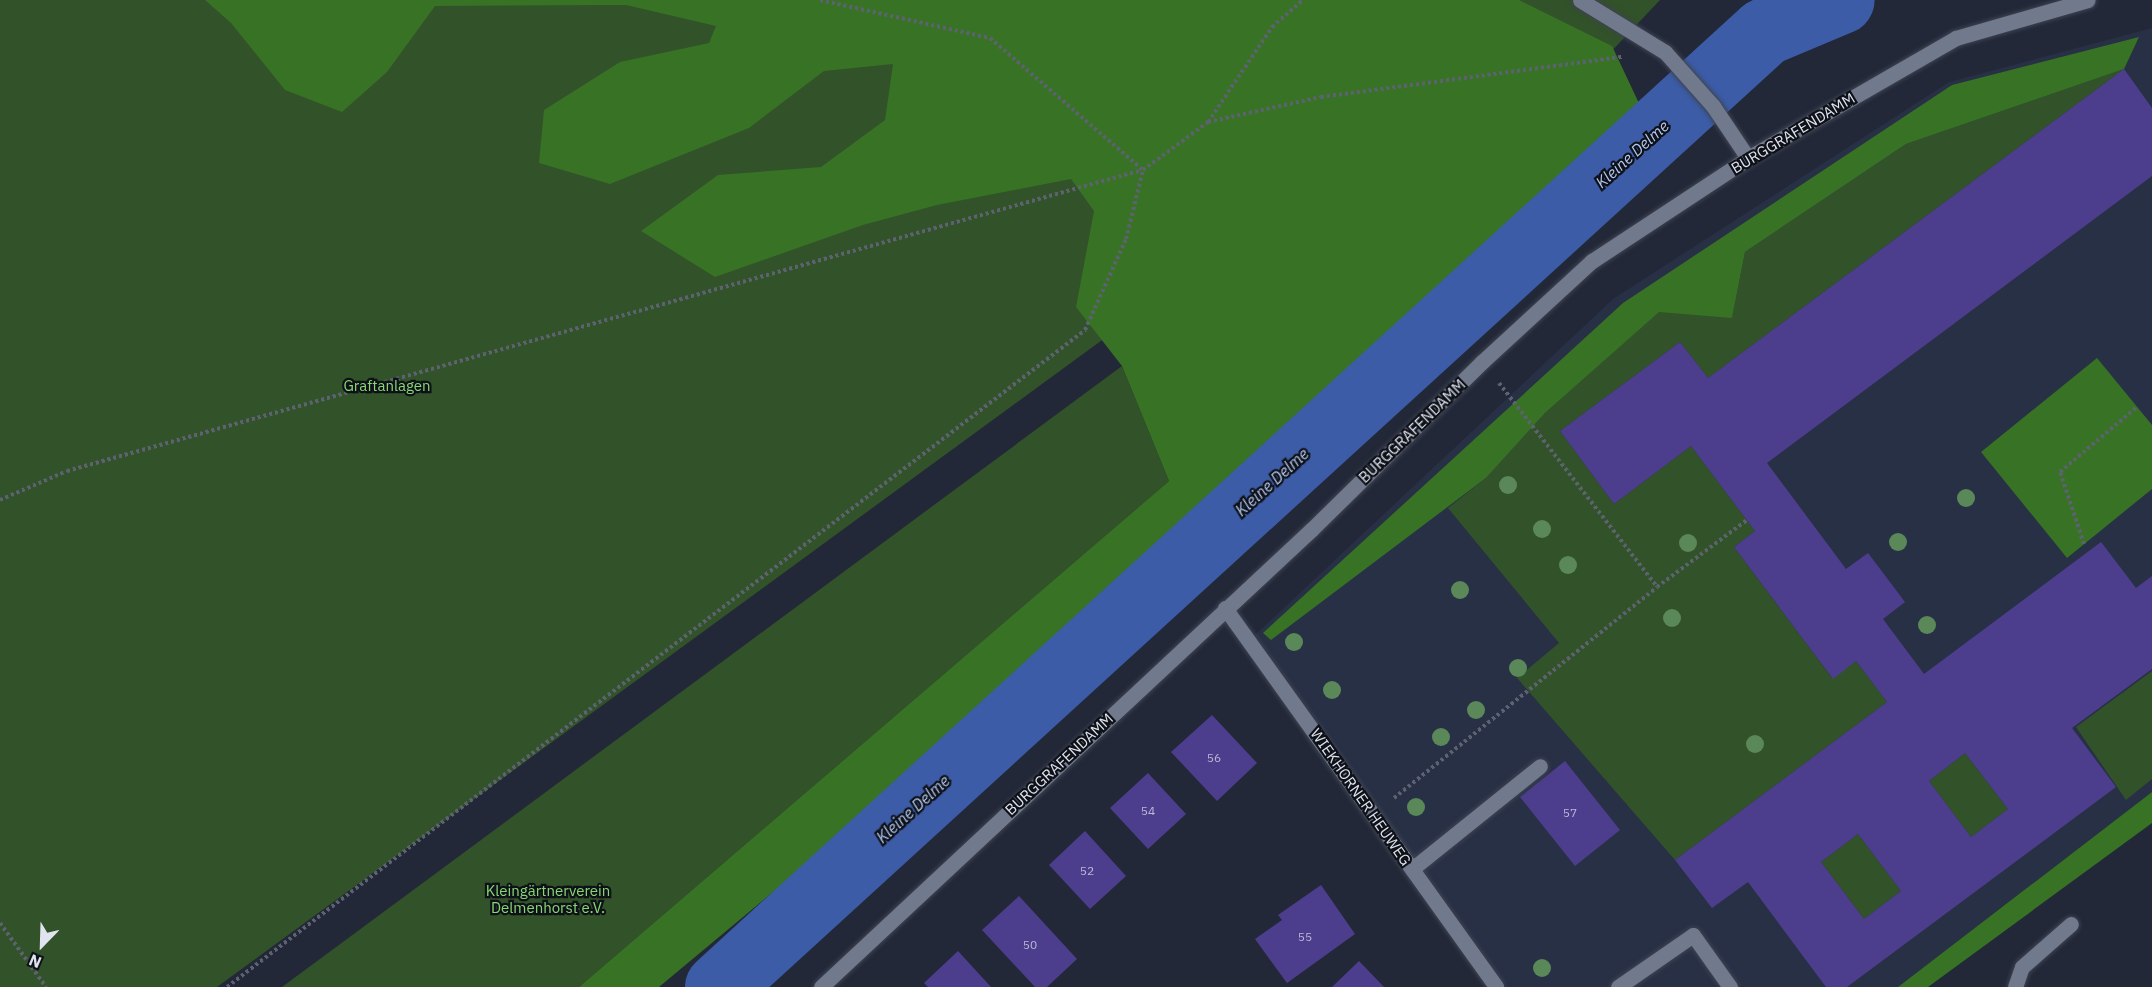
<!DOCTYPE html>
<meta charset="utf-8">
<style>
body{margin:0}
#map{position:relative;width:2152px;height:987px;overflow:hidden;background:#222838;font-family:"IBM Plex Sans",sans-serif}
div>[style]{position:absolute}
.built>*{inset:0;background:#283046}
.green>*{inset:0;background:#325229}
.forest>*{inset:0;background:#377225}
.river>*{height:68px;margin:-34px;padding:0 34px;transform-origin:34px;border-radius:34px;background:#3c5ca7}
.building>*{inset:0;background:#4d3e8d}
.path>*{height:4px;margin-top:-2px;transform-origin:0;background:repeating-linear-gradient(90deg,#5c6270 0 3px,transparent 0 6px)}
.roads{filter:drop-shadow(0 0 2px #3e4351) drop-shadow(0 0 2px #3e4351)}
.minor>*{height:15px;margin:-7.5px;padding:0 7.5px;transform-origin:7.5px;border-radius:7.5px;background:#71798c}
.trees>*{width:18px;height:18px;margin:-9px;border-radius:50%;background:#5a8858}
span{translate:-50% -50%;white-space:nowrap;text-align:center;line-height:1.15;-webkit-text-stroke:4.5px #0e1118;paint-order:stroke}
.number-label{font-size:12px;color:#babad6}
.number-label span{-webkit-text-stroke-width:0}
.street-label{font-size:15px;color:#dfe4ef}
.park-label{font-size:15px;color:#88d772}
.water-label{font-size:16px;color:#b3c7f0;font-style:italic}
.north{position:absolute;left:12px;top:915px;width:60px;height:60px;-webkit-text-stroke:4px #0e1118;paint-order:stroke;rotate:203deg;font-size:16px;font-weight:700;line-height:24px;text-align:center;color:#dfe4ef}
.north::after{content:'';display:block;margin:auto;width:21px;height:27px;background:#dfe4ef;clip-path:polygon(50% 0,100% 100%,50% 72%,0 100%)}
</style>
<div id="map">
<div class="built">
<div style="clip-path:polygon(2152px 28px,2152px 792px,1898px 987px,1506px 987px,1255px 635px,1613px 299px,1949px 82px)"></div>
</div>
<div class="green">
<div style="clip-path:polygon(0 0,1660px 0,1203px 483px,1135px 316px,217px 987px,0 987px)"></div>
<div style="clip-path:polygon(2124px 69px,1708px 378px,1680px 342px,1560px 431px,1614px 504px,1691px 446px,1755px 531px,1734px 547px,1832px 678px,1856px 661px,1887px 702px,1675px 860px,1517px 678px,1559px 643px,1448px 508px,1486px 478px,1545px 413px,1659px 311px,1732px 317px,1745px 252px,1906px 144px)"></div>
<div style="clip-path:polygon(1122px 366px,1169px 481px,579px 987px,282px 987px)"></div>
<div style="clip-path:polygon(2152px 671px,2152px 779px,2126px 800px,2076px 727px)"></div>
<div style="clip-path:polygon(1965px 753px,2008px 809px,1971px 837px,1929px 781px)"></div>
<div style="clip-path:polygon(1858px 834px,1901px 891px,1864px 919px,1821px 862px)"></div>
</div>
<div class="forest">
<div style="clip-path:polygon(205px 0,1519px 0,1612px 46px,1645px 116px,1380px 358px,1211px 527px,659px 987px,579px 987px,1169px 481px,1122px 366px,1076px 307px,1094px 211px,1071px 179px,937px 205px,863px 225px,715px 277px,641px 231px,718px 175px,821px 167px,885px 120px,893px 64px,824px 71px,749px 128px,610px 184px,539px 163px,544px 110px,620px 62px,709px 43px,716px 26px,626px 5px,435px 6px,387px 72px,342px 112px,285px 90px,231px 23px)"></div>
<div style="clip-path:polygon(2139px 37px,2124px 69px,1906px 144px,1745px 252px,1732px 318px,1659px 312px,1545px 413px,1486px 478px,1271px 640px,1263px 633px,1623px 303px,1952px 85px)"></div>
<div style="clip-path:polygon(2097px 358px,2152px 425px,2152px 489px,2067px 558px,1981px 452px)"></div>
<div style="clip-path:polygon(2152px 792px,2152px 823px,1928px 987px,1898px 987px)"></div>
</div>
<div class="river">
<div style="left:719px;top:987px;width:1416px;rotate:-42.4deg"></div>
<div style="left:1765px;top:32px;width:82px;rotate:-22.8deg"></div>
</div>
<div class="building">
<div style="clip-path:polygon(evenodd,2124px 69px,2152px 108px,2152px 176px,1767px 463px,1846px 569px,1868px 553px,1905px 602px,1883px 619px,1924px 674px,2101px 542px,2136px 588px,2152px 576px,2152px 669px,2072px 728px,2116px 787px,1847px 987px,1826px 987px,1748px 882px,1712px 908px,1675px 860px,1887px 702px,1856px 661px,1833px 679px,1734px 547px,1755px 531px,1691px 446px,1614px 504px,1560px 431px,1680px 342px,1708px 378px,2124px 69px,1965px 753px,2008px 809px,1971px 837px,1929px 781px,1965px 753px,2124px 69px,1858px 834px,1901px 891px,1864px 919px,1821px 862px,1858px 834px)"></div>
<div style="clip-path:polygon(1212px 715px,1257px 763px,1217px 801px,1171px 752px)"></div>
<div style="clip-path:polygon(1565px 761px,1620px 830px,1575px 866px,1520px 797px)"></div>
<div style="clip-path:polygon(1148px 773px,1186px 814px,1148px 849px,1110px 808px)"></div>
<div style="clip-path:polygon(1085px 831px,1126px 876px,1090px 909px,1049px 865px)"></div>
<div style="clip-path:polygon(1321px 885px,1355px 934px,1287px 983px,1255px 939px,1282px 920px,1278px 915px)"></div>
<div style="clip-path:polygon(1019px 896px,1077px 959px,1047px 987px,1035px 987px,982px 930px)"></div>
<div style="clip-path:polygon(958px 951px,991px 987px,928px 987px,924px 983px)"></div>
<div style="clip-path:polygon(1359px 961px,1384px 987px,1332px 987px)"></div>
</div>
<div class="path">
<div style="left:820px;top:0;width:174px;rotate:12.6deg"></div>
<div style="left:990px;top:38px;width:202px;rotate:40.8deg"></div>
<div style="left:1208px;top:122px;width:116px;rotate:-12.5deg"></div>
<div style="left:1321px;top:97px;width:304px;rotate:-7.6deg"></div>
<div style="left:1499px;top:383px;width:258px;rotate:52.2deg"></div>
<div style="left:0;top:500px;width:73px;rotate:-23.4deg"></div>
<div style="left:67px;top:471px;width:1116px;rotate:-15.64deg"></div>
<div style="left:2084px;top:544px;width:76px;rotate:-108.4deg"></div>
<div style="left:2060px;top:472px;width:101px;rotate:-40.2deg"></div>
<div style="left:1394px;top:798px;width:337px;rotate:-38.7deg"></div>
<div style="left:1657px;top:587px;width:112px;rotate:-36.7deg"></div>
<div style="left:0;top:923px;width:79px;rotate:54.3deg"></div>
<div style="left:227px;top:987px;width:1081px;rotate:-37.44deg"></div>
<div style="left:1085px;top:330px;width:100px;rotate:-65.7deg"></div>
<div style="left:1126px;top:239px;width:71px;rotate:-76.2deg"></div>
<div style="left:1143px;top:170px;width:81px;rotate:-36.4deg"></div>
<div style="left:1208px;top:122px;width:115px;rotate:-56deg"></div>
<div style="left:1272px;top:27px;width:41px;rotate:-41.1deg"></div>
</div>
<div class="roads">
<div class="minor">
<div style="left:1580px;top:0;width:100px;rotate:31.5deg"></div>
<div style="left:1665px;top:52px;width:72px;rotate:48.4deg"></div>
<div style="left:1713px;top:106px;width:63px;rotate:56.1deg"></div>
<div style="left:1225px;top:608px;width:466px;rotate:54.4deg"></div>
<div style="left:1412px;top:869px;width:164px;rotate:-38.8deg"></div>
<div style="left:821px;top:987px;width:671px;rotate:-43.01deg"></div>
<div style="left:1312px;top:529px;width:238px;rotate:-44.5deg"></div>
<div style="left:1482px;top:362px;width:149px;rotate:-42.6deg"></div>
<div style="left:1592px;top:261px;width:187px;rotate:-33.4deg"></div>
<div style="left:1748px;top:158px;width:240px;rotate:-30deg"></div>
<div style="left:1956px;top:38px;width:137px;rotate:-16.1deg"></div>
<div style="left:1618px;top:987px;width:91px;rotate:-34.7deg"></div>
<div style="left:1693px;top:935px;width:64px;rotate:54.6deg"></div>
<div style="left:2015px;top:987px;width:21px;rotate:-71deg"></div>
<div style="left:2022px;top:967px;width:65px;rotate:-41.3deg"></div>
</div>
</div>
<div class="trees">
<div style="left:1508px;top:485px"></div>
<div style="left:1966px;top:498px"></div>
<div style="left:1542px;top:529px"></div>
<div style="left:1898px;top:542px"></div>
<div style="left:1688px;top:543px"></div>
<div style="left:1568px;top:565px"></div>
<div style="left:1460px;top:590px"></div>
<div style="left:1672px;top:618px"></div>
<div style="left:1927px;top:625px"></div>
<div style="left:1294px;top:642px"></div>
<div style="left:1518px;top:668px"></div>
<div style="left:1332px;top:690px"></div>
<div style="left:1476px;top:710px"></div>
<div style="left:1441px;top:737px"></div>
<div style="left:1755px;top:744px"></div>
<div style="left:1416px;top:807px"></div>
<div style="left:1542px;top:968px"></div>
</div>
<div class="number-label">
<span style="left:1214px;top:758px">56</span>
<span style="left:1148px;top:811px">54</span>
<span style="left:1570px;top:813px">57</span>
<span style="left:1087px;top:871px">52</span>
<span style="left:1305px;top:937px">55</span>
<span style="left:1030px;top:945px">50</span>
</div>
<div class="street-label">
<span style="left:1793px;top:133px;rotate:-31deg">BURGGRAFENDAMM</span>
<span style="left:1412px;top:431px;rotate:-44deg">BURGGRAFENDAMM</span>
<span style="left:1059px;top:764px;rotate:-43deg">BURGGRAFENDAMM</span>
<span style="left:1361px;top:797px;rotate:55deg">WIEKHORNER HEUWEG</span>
</div>
<div class="park-label">
<span style="left:387px;top:386px">Graftanlagen</span>
<span style="left:548px;top:899px">Kleingärtnerverein<br>Delmenhorst e.V.</span>
</div>
<div class="water-label">
<span style="left:1632px;top:154px;rotate:-42deg">Kleine Delme</span>
<span style="left:1272px;top:482px;rotate:-42deg">Kleine Delme</span>
<span style="left:913px;top:809px;rotate:-42deg">Kleine Delme</span>
</div>
<div class="north">N</div>
</div>
